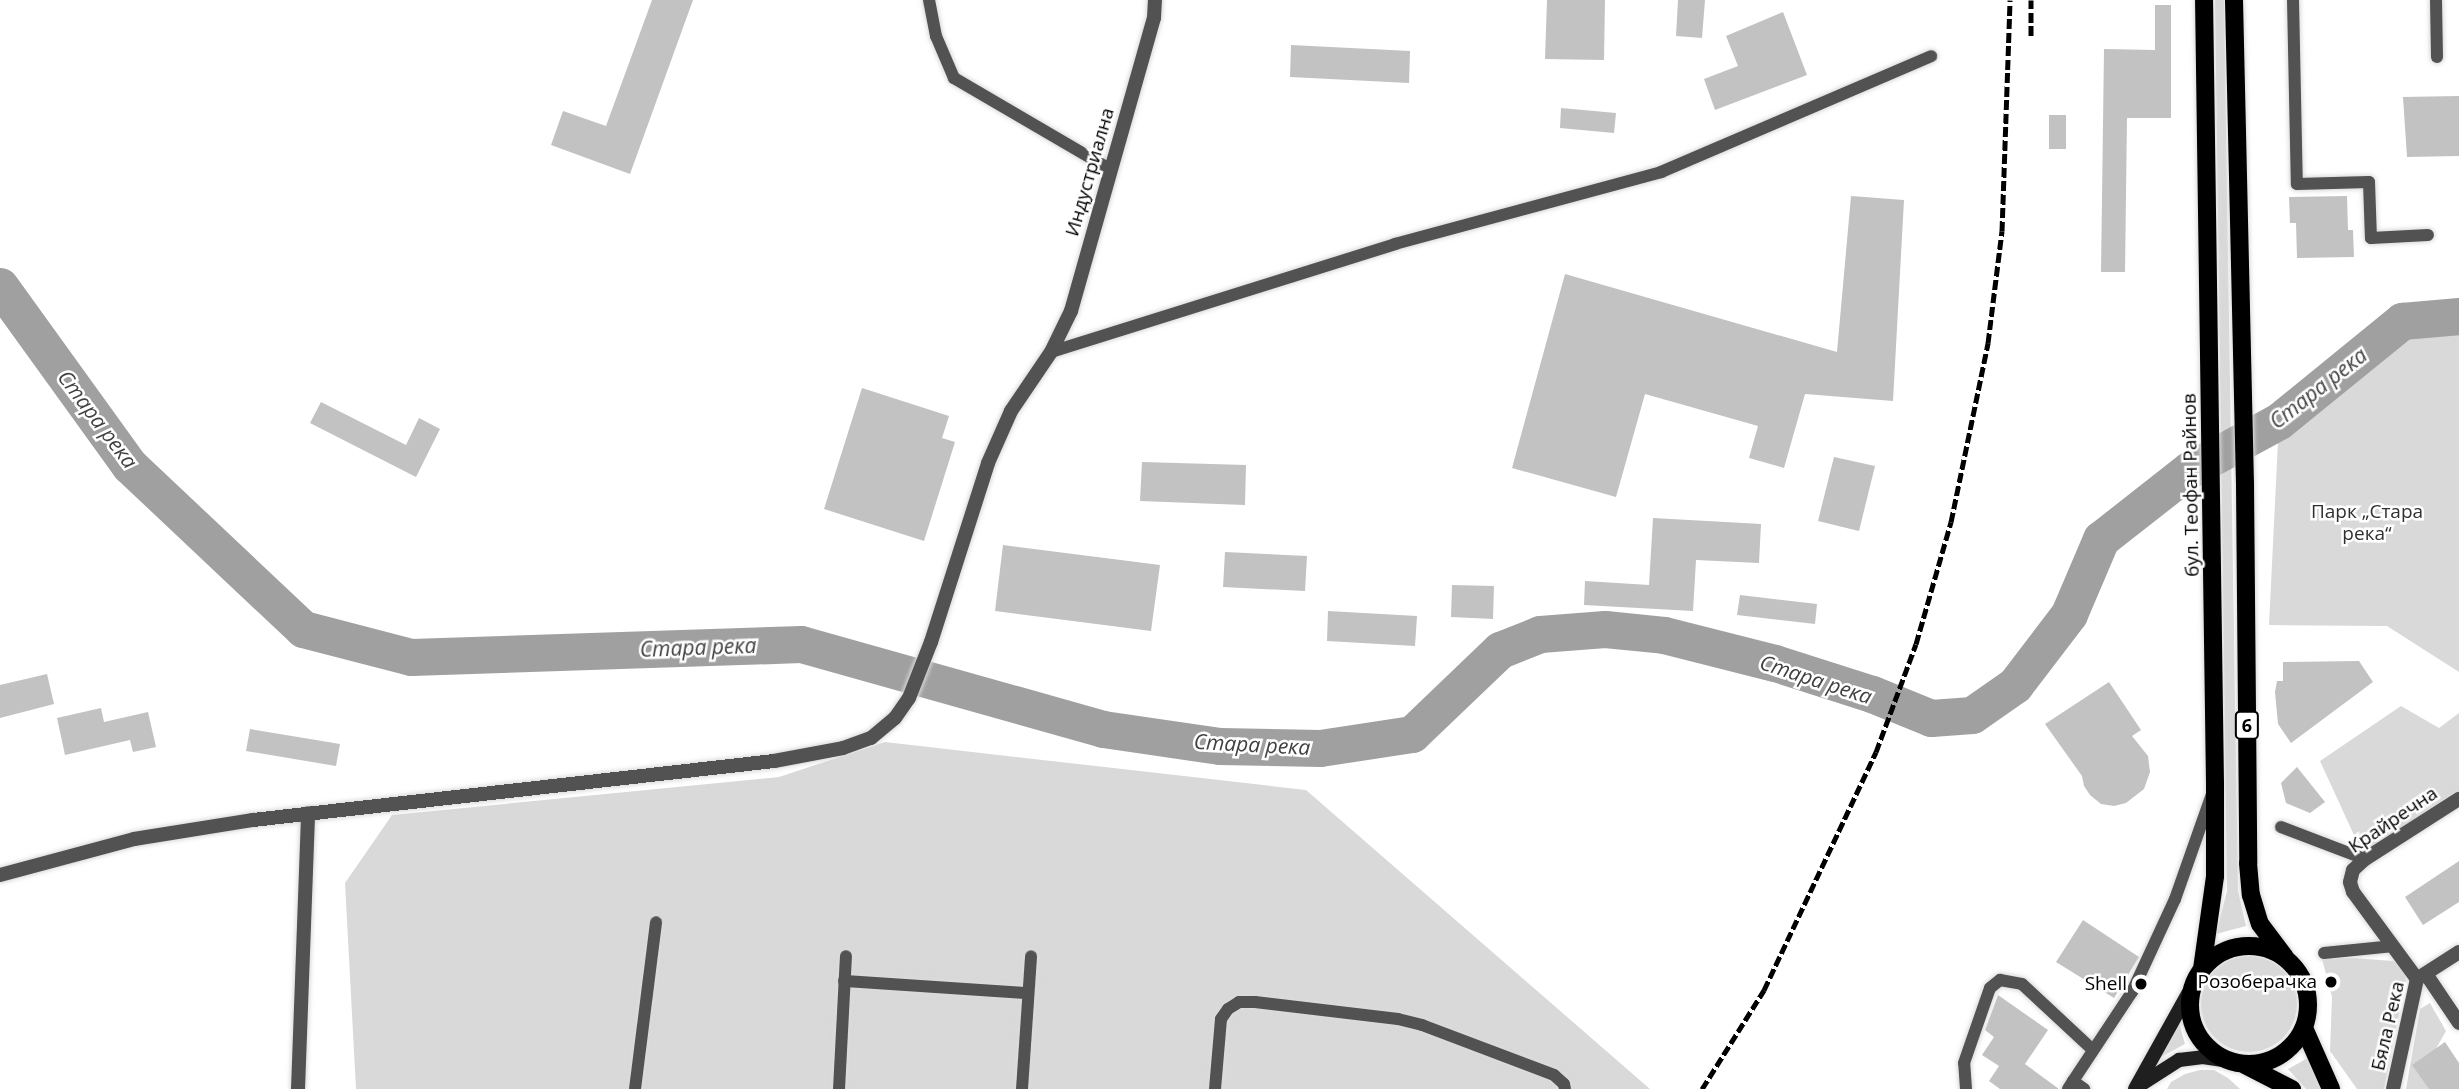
<!DOCTYPE html>
<meta charset="utf-8">
<style>
body{margin:0}
#map{position:relative;width:2459px;height:1089px;overflow:hidden;background:#fff;font-family:"Open Sans",sans-serif}
div>[style]{position:absolute}
.green>*{inset:0;background:#d9d9d9}
.round{border-radius:50%}
.river>*{height:37px;margin:-18.5px;padding:0 18.5px;transform-origin:18.5px;border-radius:18.5px;background:#a0a0a0}
.building>*{inset:0;background:#c2c2c2}
.roads{filter:drop-shadow(0 0 2px #dbdbdb) drop-shadow(0 0 2px #dbdbdb)}
.lane>*{height:12px;margin:-6px;padding:0 6px;transform-origin:6px;border-radius:6px;background:#525252}
.street>*{height:14px;margin:-7px;padding:0 7px;transform-origin:7px;border-radius:7px;background:#525252}
.secondary>*{height:14px;margin:-7px;padding:0 7px;transform-origin:7px;border-radius:7px;background:#1f1f1f}
.primary>*{height:18px;margin:-9px;padding:0 9px;transform-origin:9px;border-radius:9px;background:#000}
.primary>.ring{margin:-9px;padding:0;box-sizing:content-box;background:none;border:18px solid #000;border-radius:50%}
.rail>*{height:5px;margin-top:-2.5px;transform-origin:0;background:repeating-linear-gradient(90deg,#000 0 10px,transparent 0 13.5px)}
.dots>*{width:19px;height:19px;translate:-50% -50%;box-sizing:border-box;border:4px solid #fff;border-radius:50%}
span{translate:-50% -50%;white-space:nowrap;text-align:center;line-height:1.15;-webkit-text-stroke:5px #fff;paint-order:stroke}
.shield-label span{padding:2px 5px;background:#fff;border:2px solid;border-radius:5px;-webkit-text-stroke-width:0}
.shield-label{font-size:18px;color:#000;font-weight:700}
.street-label{font-size:19px;color:#000}
.park-label{font-size:19px;color:#303030}
.poi-label{font-size:19px;color:#000}
.right{translate:-100% -50%;text-align:right}
.water-label{font-size:21px;color:#414141;font-style:italic}
</style>
<div id="map">
<div class="green">
<div style="clip-path:polygon(2215px 0,2224px 0,2238px 891px,2246px 926px,2216px 934px,2227px 891px)"></div>
<div style="clip-path:polygon(2459px 316px,2459px 672px,2387px 626px,2269px 625px,2279px 421px,2402px 321px)"></div>
<div style="clip-path:polygon(2401px 706px,2439px 728px,2459px 713px,2459px 799px,2365px 859px,2320px 761px)"></div>
<div style="clip-path:polygon(885px 742px,1306px 790px,1650px 1089px,356px 1089px,345px 883px,392px 815px,779px 777px)"></div>
<div class="round" style="left:2201px;top:956px;width:96px;height:96px"></div>
<div style="clip-path:polygon(2354px 958px,2393px 961px,2404px 968px,2406px 980px,2384px 1089px,2357px 1089px,2330px 1051px,2332px 997px,2322px 959px)"></div>
<div style="clip-path:polygon(2430px 1003px,2446px 1031px,2424px 1070px,2436px 1089px,2406px 1089px,2420px 1009px)"></div>
<div style="clip-path:polygon(2179px 1023px,2185px 1044px,2159px 1058px)"></div>
<div style="clip-path:polygon(2308px 1058px,2321px 1089px,2306px 1089px,2288px 1069px)"></div>
<div style="clip-path:polygon(2200px 1070px,2214px 1070px,2228px 1078px,2240px 1089px,2167px 1089px,2171px 1082px,2185px 1074px)"></div>
</div>
<div class="river">
<div style="left:0;top:286px;width:221px;rotate:54.2deg"></div>
<div style="left:129px;top:465px;width:239px;rotate:43.3deg"></div>
<div style="left:303px;top:629px;width:112px;rotate:14.5deg"></div>
<div style="left:411px;top:657px;width:390px;rotate:-1.9deg"></div>
<div style="left:801px;top:644px;width:314px;rotate:15.7deg"></div>
<div style="left:1103px;top:729px;width:118px;rotate:8.3deg"></div>
<div style="left:1220px;top:746px;width:100px;rotate:1.1deg"></div>
<div style="left:1320px;top:748px;width:93px;rotate:-8.7deg"></div>
<div style="left:1412px;top:734px;width:122px;rotate:-43.7deg"></div>
<div style="left:1500px;top:650px;width:43px;rotate:-21.8deg"></div>
<div style="left:1540px;top:634px;width:65px;rotate:-4.4deg"></div>
<div style="left:1605px;top:629px;width:59px;rotate:5.8deg"></div>
<div style="left:1664px;top:635px;width:114px;rotate:14.2deg"></div>
<div style="left:1775px;top:663px;width:102px;rotate:17.7deg"></div>
<div style="left:1872px;top:694px;width:64px;rotate:22.1deg"></div>
<div style="left:1931px;top:718px;width:41px;rotate:-4.2deg"></div>
<div style="left:1972px;top:715px;width:52px;rotate:-34.9deg"></div>
<div style="left:2015px;top:685px;width:89px;rotate:-52.7deg"></div>
<div style="left:2069px;top:614px;width:82px;rotate:-66.9deg"></div>
<div style="left:2101px;top:539px;width:112px;rotate:-38.1deg"></div>
<div style="left:2189px;top:470px;width:102px;rotate:-28.6deg"></div>
<div style="left:2279px;top:421px;width:159px;rotate:-39.1deg"></div>
<div style="left:2402px;top:321px;width:57px;rotate:-5deg"></div>
</div>
<div class="building">
<div style="clip-path:polygon(652px 0,693px 0,630px 174px,551px 145px,563px 111px,606px 126px)"></div>
<div style="clip-path:polygon(1547px 0,1605px 0,1604px 60px,1545px 59px)"></div>
<div style="clip-path:polygon(1678px 0,1705px 0,1702px 38px,1676px 36px)"></div>
<div style="clip-path:polygon(2155px 5px,2171px 5px,2171px 118px,2127px 118px,2125px 272px,2101px 272px,2104px 49px,2155px 50px)"></div>
<div style="clip-path:polygon(1783px 12px,1807px 75px,1715px 110px,1704px 79px,1738px 66px,1726px 36px)"></div>
<div style="clip-path:polygon(1291px 45px,1410px 51px,1409px 83px,1290px 77px)"></div>
<div style="clip-path:polygon(2459px 96px,2459px 156px,2407px 157px,2403px 97px)"></div>
<div style="clip-path:polygon(1561px 108px,1616px 113px,1614px 133px,1560px 128px)"></div>
<div style="clip-path:polygon(2049px 115px,2066px 115px,2066px 149px,2049px 149px)"></div>
<div style="clip-path:polygon(1851px 196px,1904px 200px,1893px 401px,1805px 394px,1784px 468px,1749px 458px,1758px 426px,1645px 394px,1616px 497px,1512px 468px,1565px 274px,1837px 352px)"></div>
<div style="clip-path:polygon(2347px 196px,2348px 230px,2353px 230px,2354px 257px,2297px 258px,2296px 223px,2290px 223px,2289px 197px)"></div>
<div style="clip-path:polygon(862px 388px,949px 416px,942px 438px,955px 442px,924px 541px,824px 509px)"></div>
<div style="clip-path:polygon(321px 402px,406px 445px,419px 418px,440px 429px,416px 477px,310px 423px)"></div>
<div style="clip-path:polygon(1834px 457px,1875px 466px,1859px 531px,1818px 521px)"></div>
<div style="clip-path:polygon(1142px 462px,1246px 465px,1245px 505px,1140px 501px)"></div>
<div style="clip-path:polygon(1653px 518px,1761px 524px,1759px 563px,1696px 560px,1693px 611px,1584px 605px,1585px 581px,1649px 585px)"></div>
<div style="clip-path:polygon(1003px 545px,1160px 565px,1151px 631px,995px 611px)"></div>
<div style="clip-path:polygon(1225px 552px,1307px 556px,1305px 591px,1223px 587px)"></div>
<div style="clip-path:polygon(1452px 585px,1494px 586px,1493px 619px,1451px 617px)"></div>
<div style="clip-path:polygon(1740px 595px,1817px 604px,1815px 624px,1737px 615px)"></div>
<div style="clip-path:polygon(1328px 611px,1417px 616px,1415px 646px,1327px 641px)"></div>
<div style="clip-path:polygon(2359px 661px,2373px 682px,2291px 743px,2278px 724px,2275px 692px,2277px 681px,2283px 681px,2283px 662px)"></div>
<div style="clip-path:polygon(47px 674px,54px 704px,0 718px,0 685px)"></div>
<div style="clip-path:polygon(2109px 682px,2141px 730px,2132px 736px,2148px 756px,2150px 772px,2144px 789px,2126px 803px,2114px 806px,2101px 804px,2090px 795px,2084px 786px,2082px 776px,2045px 724px)"></div>
<div style="clip-path:polygon(101px 708px,104px 722px,148px 712px,156px 747px,133px 752px,130px 740px,65px 755px,57px 718px)"></div>
<div style="clip-path:polygon(250px 729px,340px 744px,336px 766px,246px 751px)"></div>
<div style="clip-path:polygon(2297px 767px,2325px 802px,2310px 813px,2286px 803px,2281px 783px)"></div>
<div style="clip-path:polygon(2459px 861px,2459px 902px,2423px 925px,2405px 897px)"></div>
<div style="clip-path:polygon(2083px 920px,2139px 957px,2114px 998px,2056px 962px)"></div>
<div style="clip-path:polygon(1998px 995px,2048px 1030px,2025px 1064px,2059px 1089px,2000px 1089px,1989px 1081px,1999px 1066px,1982px 1055px,1994px 1037px,1985px 1030px)"></div>
<div style="clip-path:polygon(2445px 1042px,2459px 1063px,2459px 1089px,2429px 1089px,2412px 1065px)"></div>
</div>
<div class="roads">
<div class="lane">
<div style="left:929px;top:0;width:37px;rotate:79deg"></div>
<div style="left:936px;top:36px;width:46px;rotate:66.8deg"></div>
<div style="left:954px;top:78px;width:181px;rotate:30.3deg"></div>
<div style="left:2293px;top:0;width:184px;rotate:88.8deg"></div>
<div style="left:2297px;top:184px;width:72px;rotate:-1.6deg"></div>
<div style="left:2369px;top:182px;width:56px;rotate:88deg"></div>
<div style="left:2371px;top:238px;width:57px;rotate:-3deg"></div>
<div style="left:2436px;top:0;width:57px;rotate:89deg"></div>
<div style="left:1051px;top:352px;width:361px;rotate:-17.4deg"></div>
<div style="left:1395px;top:244px;width:276px;rotate:-15.1deg"></div>
<div style="left:1661px;top:172px;width:294px;rotate:-23.2deg"></div>
<div style="left:2281px;top:827px;width:90px;rotate:20.9deg"></div>
<div style="left:2324px;top:953px;width:70px;rotate:-5.7deg"></div>
<div style="left:844px;top:981px;width:183px;rotate:3.8deg"></div>
<div style="left:2073px;top:1081px;width:107px;rotate:-56.5deg"></div>
<div style="left:2132px;top:992px;width:102px;rotate:-65.2deg"></div>
<div style="left:2175px;top:899px;width:111px;rotate:-70.6deg"></div>
<div style="left:635px;top:1089px;width:168px;rotate:-82.8deg"></div>
<div style="left:839px;top:1089px;width:133px;rotate:-87deg"></div>
<div style="left:1022px;top:1089px;width:133px;rotate:-86.1deg"></div>
<div style="left:1215px;top:1089px;width:70px;rotate:-85.1deg"></div>
<div style="left:1221px;top:1019px;width:12px;rotate:-55deg"></div>
<div style="left:1228px;top:1009px;width:13px;rotate:-32deg"></div>
<div style="left:1239px;top:1002px;width:16px"></div>
<div style="left:1255px;top:1002px;width:144px;rotate:6.8deg"></div>
<div style="left:1398px;top:1019px;width:25px;rotate:14deg"></div>
<div style="left:1422px;top:1025px;width:141px;rotate:20.7deg"></div>
<div style="left:1554px;top:1075px;width:13px;rotate:42deg"></div>
<div style="left:1564px;top:1084px;width:5px;rotate:79deg"></div>
<div style="left:1966px;top:1089px;width:26px;rotate:-94deg"></div>
<div style="left:1964px;top:1063px;width:79px;rotate:-70.9deg"></div>
<div style="left:1990px;top:988px;width:13px;rotate:-39deg"></div>
<div style="left:2000px;top:980px;width:22px;rotate:10deg"></div>
<div style="left:2022px;top:984px;width:97px;rotate:42.9deg"></div>
<div style="left:2068px;top:1089px;width:9px;rotate:-58deg"></div>
<div style="left:2073px;top:1081px;width:14px;rotate:36deg"></div>
</div>
<div class="street">
<div style="left:0;top:875px;width:139px;rotate:-15deg"></div>
<div style="left:134px;top:839px;width:121px;rotate:-9.1deg"></div>
<div style="left:253px;top:820px;width:524px;rotate:-6.46deg"></div>
<div style="left:774px;top:761px;width:70px;rotate:-10.7deg"></div>
<div style="left:843px;top:748px;width:30px;rotate:-20deg"></div>
<div style="left:871px;top:738px;width:31px;rotate:-40deg"></div>
<div style="left:895px;top:718px;width:24px;rotate:-55deg"></div>
<div style="left:909px;top:698px;width:60px;rotate:-68.6deg"></div>
<div style="left:931px;top:642px;width:188px;rotate:-72.3deg"></div>
<div style="left:988px;top:463px;width:57px;rotate:-66.1deg"></div>
<div style="left:1011px;top:411px;width:71px;rotate:-55.9deg"></div>
<div style="left:1051px;top:352px;width:46px;rotate:-64deg"></div>
<div style="left:1071px;top:311px;width:305px;rotate:-74.2deg"></div>
<div style="left:1154px;top:18px;width:18px;rotate:-87deg"></div>
<div style="left:2426px;top:974px;width:59px;rotate:56deg"></div>
<div style="left:2417px;top:979px;width:108px;rotate:-126.3deg"></div>
<div style="left:2353px;top:892px;width:10px;rotate:-107deg"></div>
<div style="left:2350px;top:882px;width:12px;rotate:-76deg"></div>
<div style="left:2353px;top:870px;width:16px;rotate:-43deg"></div>
<div style="left:2365px;top:859px;width:112px;rotate:-32.6deg"></div>
<div style="left:298px;top:1089px;width:276px;rotate:-87.9deg"></div>
<div style="left:2393px;top:1089px;width:113px;rotate:-77.7deg"></div>
<div style="left:2417px;top:979px;width:50px;rotate:-32.7deg"></div>
</div>
<div class="secondary">
<div style="left:2143px;top:1083px;width:43px;rotate:-32.6deg"></div>
<div style="left:2179px;top:1060px;width:24px;rotate:-7deg"></div>
<div style="left:2203px;top:1057px;width:25px;rotate:9deg"></div>
<div style="left:2135px;top:1089px;width:124px;rotate:-60.9deg"></div>
</div>
<div class="primary">
<div style="left:2234px;top:0;width:483px;rotate:88.7deg"></div>
<div style="left:2245px;top:483px;width:380px;rotate:89.5deg"></div>
<div style="left:2248px;top:863px;width:32px;rotate:85deg"></div>
<div style="left:2251px;top:895px;width:30px;rotate:73deg"></div>
<div style="left:2260px;top:924px;width:41px;rotate:52.9deg"></div>
<div class="ring" style="left:2190px;top:946px;width:100px;height:100px"></div>
<div style="left:2202px;top:969px;width:94px;rotate:-82deg"></div>
<div style="left:2215px;top:876px;width:92px;rotate:-90deg"></div>
<div style="left:2215px;top:784px;width:784px;rotate:-90.8deg"></div>
<div style="left:2304px;top:1028px;width:67px;rotate:66.1deg"></div>
<div style="left:2245px;top:1065px;width:53px;rotate:27.1deg"></div>
</div>
</div>
<div class="rail">
<div style="left:2031px;top:36px;width:36px;rotate:-90deg"></div>
<div style="left:1702px;top:1089px;width:117px;rotate:-57.9deg"></div>
<div style="left:1764px;top:990px;width:263px;rotate:-64.8deg"></div>
<div style="left:1876px;top:752px;width:115px;rotate:-69.7deg"></div>
<div style="left:1916px;top:644px;width:127px;rotate:-74deg"></div>
<div style="left:1951px;top:522px;width:183px;rotate:-78.3deg"></div>
<div style="left:1988px;top:343px;width:113px;rotate:-82.9deg"></div>
<div style="left:2002px;top:231px;width:231px;rotate:-88deg"></div>
</div>
<div class="dots">
<div style="left:2331px;top:982px;background:#000"></div>
<div style="left:2141px;top:984px;background:#000"></div>
</div>
<div class="shield-label">
<span style="left:2247px;top:725px">6</span>
</div>
<div class="street-label">
<span style="left:1090px;top:172px;rotate:-74deg">Индустриална</span>
<span style="left:2191px;top:485px;rotate:-91deg">бул. Теофан Райнов</span>
<span style="left:2393px;top:820px;rotate:-34deg">Крайречна</span>
<span style="left:2388px;top:1026px;rotate:-77deg">Бяла Река</span>
</div>
<div class="park-label">
<span style="left:2367px;top:523px">Парк „Стара<br>река“</span>
</div>
<div class="poi-label">
<span class="right" style="left:2317px;top:982px">Розоберачка</span>
<span class="right" style="left:2127px;top:984px">Shell</span>
</div>
<div class="water-label">
<span style="left:2318px;top:388px;rotate:-38deg">Стара река</span>
<span style="left:98px;top:419px;rotate:53deg">Стара река</span>
<span style="left:698px;top:647px;rotate:-2deg">Стара река</span>
<span style="left:1816px;top:679px;rotate:18deg">Стара река</span>
<span style="left:1252px;top:744px;rotate:3deg">Стара река</span>
</div>
</div>
